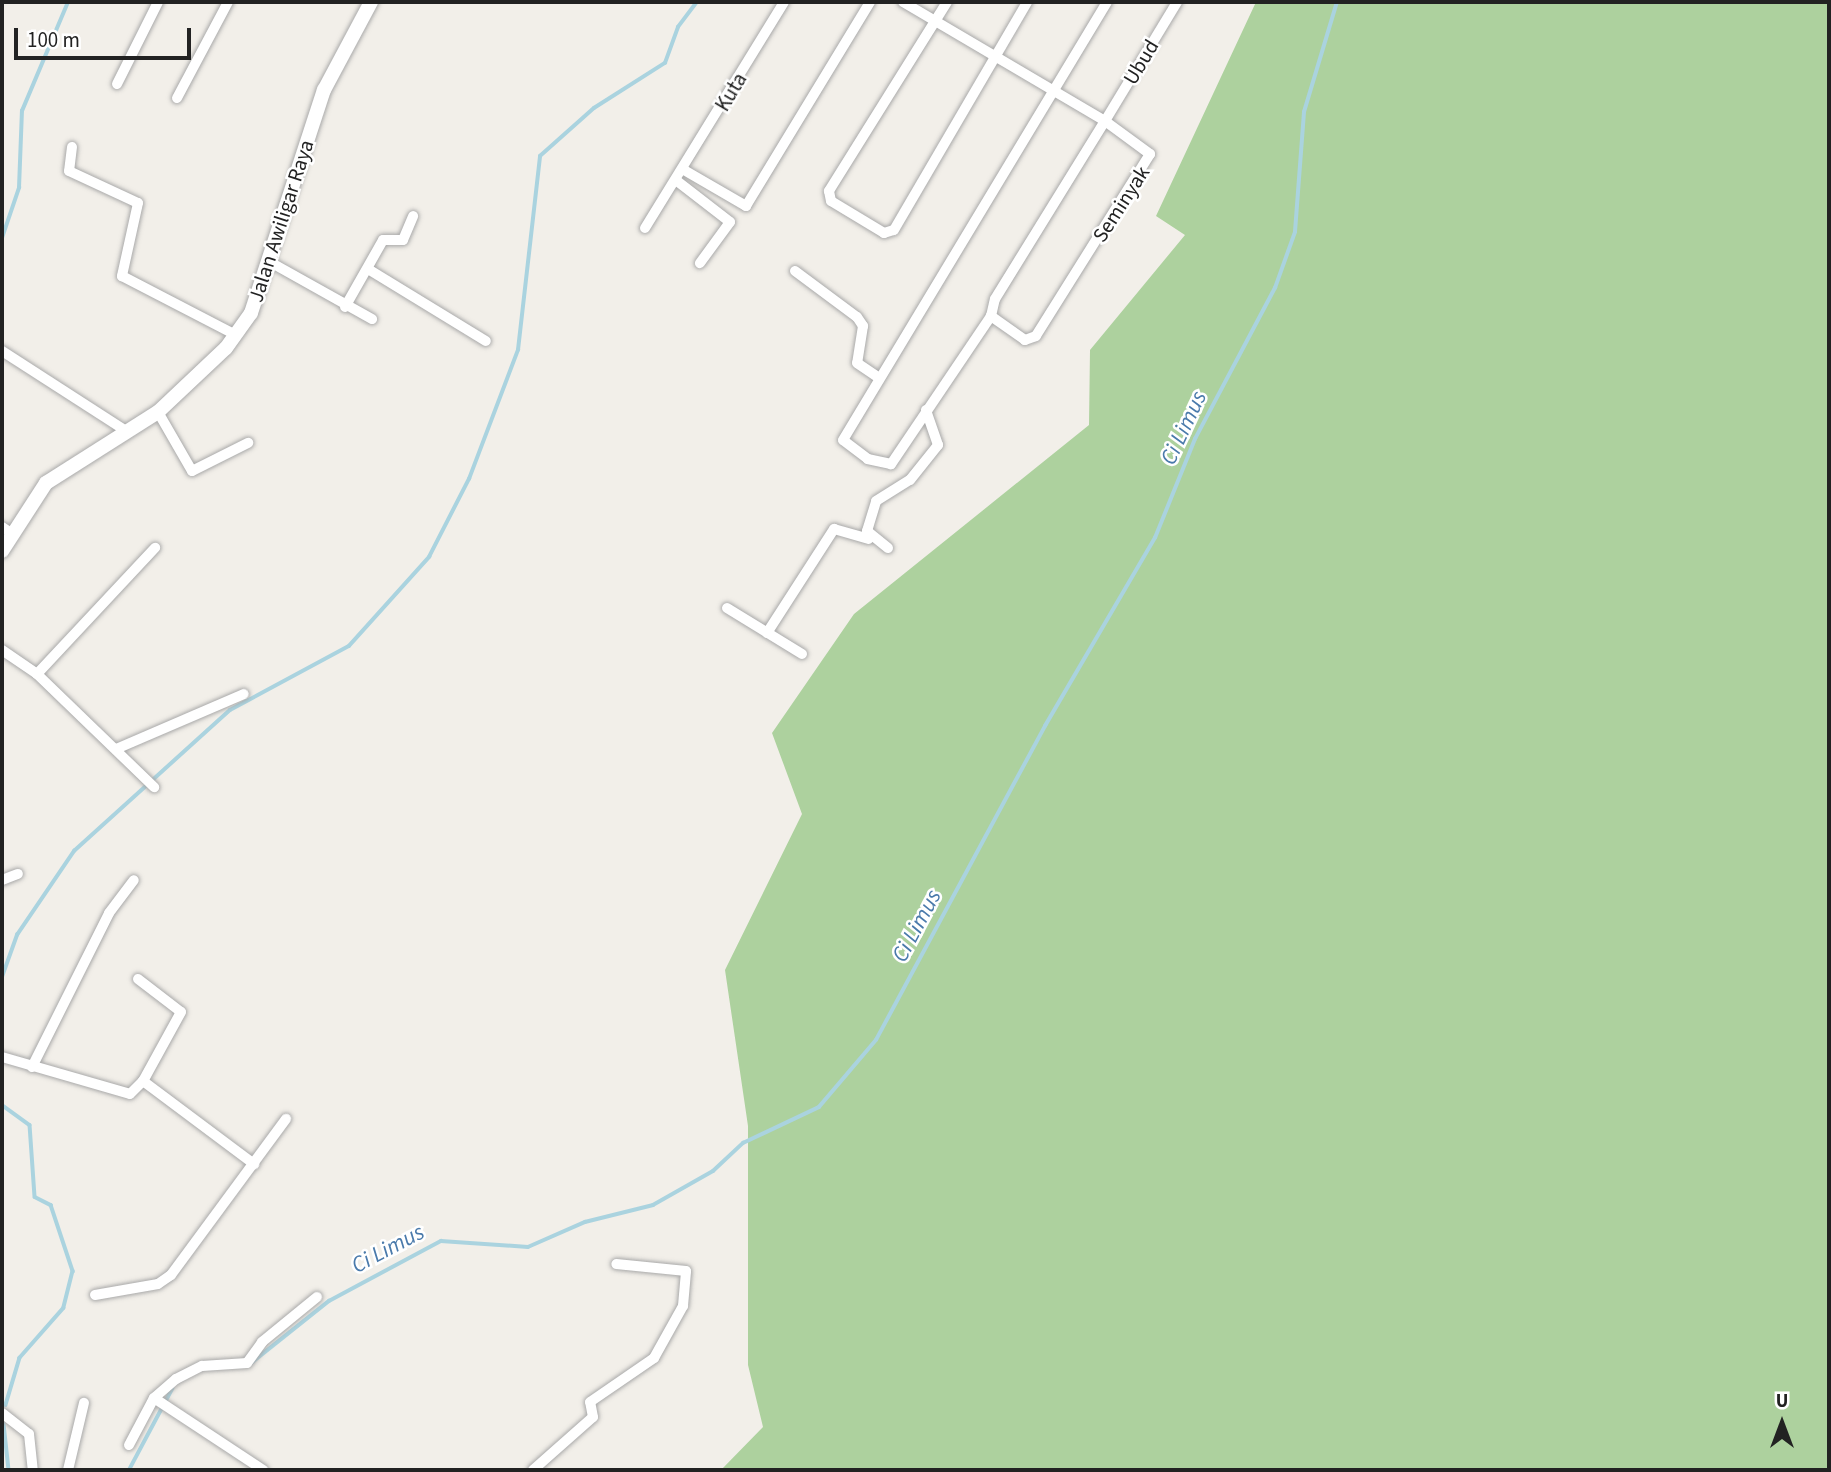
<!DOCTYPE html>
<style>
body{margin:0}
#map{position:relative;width:1831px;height:1472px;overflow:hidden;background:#f2efe9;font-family:"Source Sans 3",sans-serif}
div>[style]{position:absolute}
.forest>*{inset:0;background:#add19e}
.stream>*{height:3.5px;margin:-1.75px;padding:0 1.75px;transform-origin:1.75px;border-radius:1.75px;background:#aad3df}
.roads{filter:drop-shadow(0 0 2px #a9a9a9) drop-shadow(0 0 2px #a9a9a9)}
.minor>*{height:10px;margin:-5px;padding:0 5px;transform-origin:5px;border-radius:5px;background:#fff}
.tertiary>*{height:14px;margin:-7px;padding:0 7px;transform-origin:7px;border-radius:7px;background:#fff}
span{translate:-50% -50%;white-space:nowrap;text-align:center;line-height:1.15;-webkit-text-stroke:5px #fff;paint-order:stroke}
.street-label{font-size:21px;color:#222}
.water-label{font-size:23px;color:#4a7aab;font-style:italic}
.frame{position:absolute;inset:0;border:4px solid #222;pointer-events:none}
.north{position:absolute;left:1747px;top:1388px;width:70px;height:70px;-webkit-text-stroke:5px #fff;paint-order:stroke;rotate:0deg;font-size:19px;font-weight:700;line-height:28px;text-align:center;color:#222}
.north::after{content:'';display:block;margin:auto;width:24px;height:32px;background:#222;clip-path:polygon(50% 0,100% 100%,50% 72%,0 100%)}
.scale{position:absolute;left:14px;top:28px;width:177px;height:32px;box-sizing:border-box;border:4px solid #222;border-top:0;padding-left:9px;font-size:21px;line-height:24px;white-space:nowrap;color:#222;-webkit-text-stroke:5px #fff;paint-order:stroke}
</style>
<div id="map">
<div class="forest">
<div style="clip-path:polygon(1256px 2px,1829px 2px,1829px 1470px,721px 1470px,763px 1427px,748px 1365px,748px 1126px,725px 970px,802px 814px,772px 733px,854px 614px,1089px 425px,1090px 350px,1185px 235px,1156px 216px)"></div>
</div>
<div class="stream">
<div style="left:2px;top:238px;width:53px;rotate:-71.2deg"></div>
<div style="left:19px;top:188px;width:77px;rotate:-87.8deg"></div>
<div style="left:22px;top:111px;width:118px;rotate:-67.1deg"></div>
<div style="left:2px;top:977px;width:45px;rotate:-70.3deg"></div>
<div style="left:17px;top:935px;width:102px;rotate:-55.8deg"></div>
<div style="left:74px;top:851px;width:210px;rotate:-42.1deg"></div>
<div style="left:230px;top:710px;width:135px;rotate:-28.3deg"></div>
<div style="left:349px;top:646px;width:120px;rotate:-48deg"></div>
<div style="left:429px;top:557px;width:88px;rotate:-62.9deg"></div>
<div style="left:469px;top:479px;width:138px;rotate:-69.2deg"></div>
<div style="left:518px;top:350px;width:195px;rotate:-83.5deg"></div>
<div style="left:540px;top:156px;width:72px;rotate:-41.6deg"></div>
<div style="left:594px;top:108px;width:84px;rotate:-32.4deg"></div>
<div style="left:665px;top:63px;width:38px;rotate:-70deg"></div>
<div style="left:678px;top:27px;width:31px;rotate:-53deg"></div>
<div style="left:2px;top:1105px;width:34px;rotate:36deg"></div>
<div style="left:30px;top:1125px;width:72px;rotate:86deg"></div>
<div style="left:35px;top:1197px;width:18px;rotate:27deg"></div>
<div style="left:51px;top:1205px;width:70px;rotate:71.6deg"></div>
<div style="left:73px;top:1271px;width:38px;rotate:104deg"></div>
<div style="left:64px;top:1308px;width:67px;rotate:131.3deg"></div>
<div style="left:20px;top:1358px;width:49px;rotate:106.6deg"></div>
<div style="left:250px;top:1364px;width:101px;rotate:-38.6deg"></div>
<div style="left:329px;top:1301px;width:127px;rotate:-28.2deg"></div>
<div style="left:441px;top:1241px;width:87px;rotate:3.9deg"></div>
<div style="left:528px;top:1247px;width:62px;rotate:-23.7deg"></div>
<div style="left:585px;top:1222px;width:70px;rotate:-14deg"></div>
<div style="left:653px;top:1205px;width:69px;rotate:-29.5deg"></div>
<div style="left:713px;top:1171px;width:41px;rotate:-43deg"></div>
<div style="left:743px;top:1143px;width:84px;rotate:-25.3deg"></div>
<div style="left:819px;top:1107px;width:88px;rotate:-49.6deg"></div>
<div style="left:876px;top:1040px;width:357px;rotate:-61.7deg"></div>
<div style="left:1045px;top:726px;width:218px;rotate:-59.7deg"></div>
<div style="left:1155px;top:538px;width:107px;rotate:-68deg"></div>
<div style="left:1195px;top:439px;width:171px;rotate:-62.1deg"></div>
<div style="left:1275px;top:288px;width:59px;rotate:-70.3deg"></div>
<div style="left:1295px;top:232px;width:120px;rotate:-85.7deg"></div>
<div style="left:1304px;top:112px;width:115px;rotate:-73.3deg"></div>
<div style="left:4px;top:1424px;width:46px;rotate:83.8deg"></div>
<div style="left:129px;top:1470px;width:92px;rotate:-62deg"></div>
</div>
<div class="roads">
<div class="minor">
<div style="left:903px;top:2px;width:234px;rotate:30.5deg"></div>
<div style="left:1105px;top:121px;width:56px;rotate:36.3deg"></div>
<div style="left:1150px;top:154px;width:215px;rotate:122.1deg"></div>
<div style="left:1036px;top:336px;width:12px;rotate:160deg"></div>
<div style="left:1025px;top:340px;width:42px;rotate:-144.8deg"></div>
<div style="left:991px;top:316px;width:17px;rotate:-77deg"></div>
<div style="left:995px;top:299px;width:209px;rotate:-58.3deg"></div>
<div style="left:1105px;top:121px;width:139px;rotate:-58.8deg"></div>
<div style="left:947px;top:2px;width:223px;rotate:122deg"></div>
<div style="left:829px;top:191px;width:10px;rotate:79deg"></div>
<div style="left:831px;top:201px;width:62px;rotate:31.1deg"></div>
<div style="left:884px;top:233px;width:10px;rotate:-17deg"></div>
<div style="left:894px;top:230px;width:264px;rotate:-59.7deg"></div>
<div style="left:117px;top:84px;width:92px;rotate:-63.4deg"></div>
<div style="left:177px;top:98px;width:109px;rotate:-62deg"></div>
<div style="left:72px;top:147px;width:24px;rotate:97deg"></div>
<div style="left:69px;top:171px;width:76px;rotate:24.9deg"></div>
<div style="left:138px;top:203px;width:75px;rotate:102.4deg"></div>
<div style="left:122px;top:276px;width:128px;rotate:27.4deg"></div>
<div style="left:684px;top:170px;width:72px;rotate:30.1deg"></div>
<div style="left:746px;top:206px;width:239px;rotate:-58.7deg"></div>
<div style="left:677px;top:181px;width:67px;rotate:37.7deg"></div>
<div style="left:730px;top:222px;width:51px;rotate:126.2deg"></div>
<div style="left:645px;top:228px;width:265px;rotate:-58.4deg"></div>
<div style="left:270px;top:262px;width:117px;rotate:29.2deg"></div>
<div style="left:368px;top:269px;width:138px;rotate:31.4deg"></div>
<div style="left:795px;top:271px;width:77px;rotate:36.6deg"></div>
<div style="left:857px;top:317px;width:11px;rotate:56deg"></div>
<div style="left:863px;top:326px;width:37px;rotate:99deg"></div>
<div style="left:857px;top:363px;width:25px;rotate:34deg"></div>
<div style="left:345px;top:307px;width:77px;rotate:-60.4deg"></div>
<div style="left:383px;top:240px;width:20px"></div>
<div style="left:403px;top:240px;width:26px;rotate:-67deg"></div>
<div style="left:991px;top:316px;width:179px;rotate:124deg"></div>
<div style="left:891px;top:464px;width:24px;rotate:-168deg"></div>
<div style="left:868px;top:459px;width:31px;rotate:-143deg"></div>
<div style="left:843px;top:440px;width:511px;rotate:-58.92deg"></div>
<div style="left:2px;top:351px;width:148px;rotate:32.8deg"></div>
<div style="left:158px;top:412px;width:68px;rotate:60deg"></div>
<div style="left:192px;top:471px;width:63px;rotate:-26.6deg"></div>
<div style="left:2px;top:527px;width:11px;rotate:34deg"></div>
<div style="left:888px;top:548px;width:27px;rotate:-141deg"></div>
<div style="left:867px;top:531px;width:31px;rotate:-73deg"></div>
<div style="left:876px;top:501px;width:40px;rotate:-32deg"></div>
<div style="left:910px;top:480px;width:45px;rotate:-51.3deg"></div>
<div style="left:938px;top:445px;width:37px;rotate:-109deg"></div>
<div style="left:727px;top:608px;width:88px;rotate:31.5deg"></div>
<div style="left:767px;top:633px;width:124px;rotate:-57.2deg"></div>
<div style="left:834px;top:529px;width:36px;rotate:16deg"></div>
<div style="left:2px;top:650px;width:42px;rotate:34.4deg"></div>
<div style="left:37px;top:674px;width:163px;rotate:44deg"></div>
<div style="left:37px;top:674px;width:173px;rotate:-46.9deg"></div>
<div style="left:116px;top:749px;width:139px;rotate:-23.3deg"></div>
<div style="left:2px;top:880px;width:17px;rotate:-21deg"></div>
<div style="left:138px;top:979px;width:54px;rotate:37.5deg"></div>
<div style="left:181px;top:1012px;width:79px;rotate:118.8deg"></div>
<div style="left:2px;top:1057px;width:133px;rotate:16.1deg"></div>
<div style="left:130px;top:1094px;width:18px;rotate:-45deg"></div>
<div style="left:143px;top:1081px;width:139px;rotate:36.8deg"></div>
<div style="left:32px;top:1067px;width:172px;rotate:-63.4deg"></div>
<div style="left:109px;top:913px;width:41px;rotate:-52.9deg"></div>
<div style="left:95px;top:1295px;width:64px;rotate:-9.9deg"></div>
<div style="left:158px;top:1284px;width:16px;rotate:-35deg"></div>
<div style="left:171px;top:1275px;width:194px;rotate:-53.6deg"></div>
<div style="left:154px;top:1398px;width:131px;rotate:33.4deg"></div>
<div style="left:2px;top:1413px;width:34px;rotate:38deg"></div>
<div style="left:29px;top:1434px;width:36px;rotate:84deg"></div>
<div style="left:129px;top:1445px;width:53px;rotate:-62deg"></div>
<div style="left:154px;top:1398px;width:29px;rotate:-41deg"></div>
<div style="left:176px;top:1379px;width:29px;rotate:-27deg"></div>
<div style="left:202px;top:1366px;width:45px;rotate:-3.8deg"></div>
<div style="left:247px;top:1363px;width:26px;rotate:-54deg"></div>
<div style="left:262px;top:1342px;width:71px;rotate:-39.3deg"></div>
<div style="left:68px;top:1470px;width:69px;rotate:-76.6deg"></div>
<div style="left:533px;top:1470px;width:80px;rotate:-41.5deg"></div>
<div style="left:593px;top:1417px;width:15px;rotate:-101deg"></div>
<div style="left:590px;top:1402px;width:78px;rotate:-34.5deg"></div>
<div style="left:654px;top:1358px;width:60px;rotate:-60.9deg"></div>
<div style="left:683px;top:1306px;width:35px;rotate:-85deg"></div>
<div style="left:686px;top:1271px;width:70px;rotate:-174.3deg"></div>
</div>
<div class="tertiary">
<div style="left:2px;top:551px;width:81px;rotate:-57.1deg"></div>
<div style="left:46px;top:483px;width:133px;rotate:-32.4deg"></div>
<div style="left:158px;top:412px;width:93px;rotate:-43.3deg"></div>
<div style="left:226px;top:348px;width:43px;rotate:-54.5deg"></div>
<div style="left:251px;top:313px;width:235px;rotate:-71.9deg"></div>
<div style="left:324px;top:90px;width:100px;rotate:-61.9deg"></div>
</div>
</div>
<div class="street-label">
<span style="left:1141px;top:62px;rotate:-59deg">Ubud</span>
<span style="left:731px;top:92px;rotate:-59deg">Kuta</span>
<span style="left:1121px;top:204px;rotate:-57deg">Seminyak</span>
<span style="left:281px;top:221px;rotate:-72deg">Jalan Awiligar Raya</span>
</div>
<div class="water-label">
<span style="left:1184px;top:428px;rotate:-65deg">Ci Limus</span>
<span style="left:917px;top:926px;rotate:-62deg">Ci Limus</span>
<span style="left:388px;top:1249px;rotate:-28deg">Ci Limus</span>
</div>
<div class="frame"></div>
<div class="north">U</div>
<div class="scale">100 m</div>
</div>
